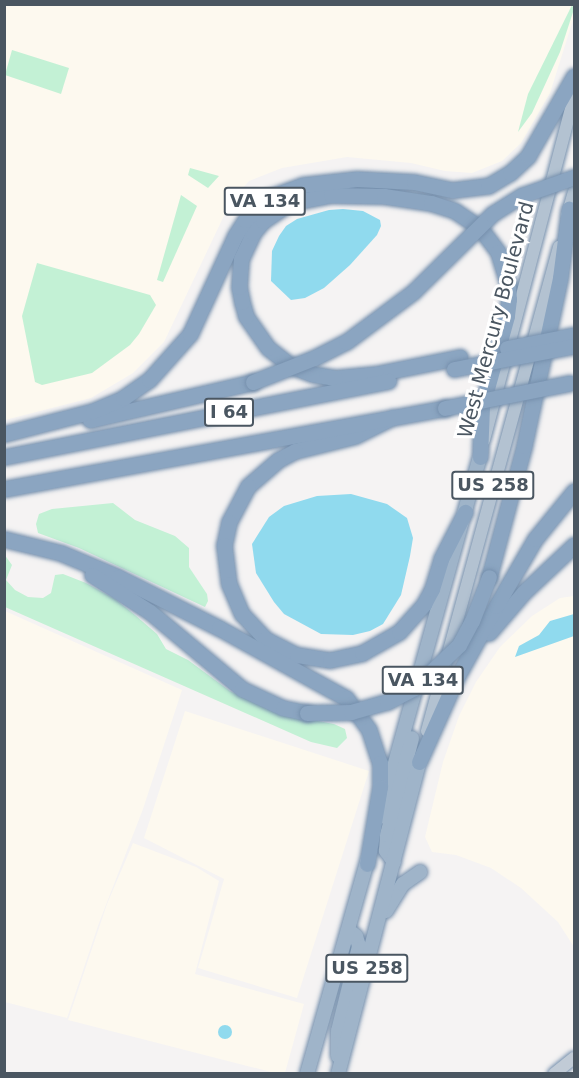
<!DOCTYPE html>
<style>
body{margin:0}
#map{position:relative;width:579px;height:1078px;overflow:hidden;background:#f5f3f3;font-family:"DejaVu Sans",sans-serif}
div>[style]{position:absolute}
.commercial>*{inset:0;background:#fdf9ef}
.green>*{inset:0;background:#c3f1d5}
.water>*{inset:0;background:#90daee}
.round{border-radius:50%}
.roads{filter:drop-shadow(0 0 2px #7690ad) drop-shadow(0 0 2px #7690ad)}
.secondary>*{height:12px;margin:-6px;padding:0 6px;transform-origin:6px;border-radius:6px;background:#c1cbd6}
.primary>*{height:12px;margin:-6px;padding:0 6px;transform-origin:6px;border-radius:6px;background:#b3c2d1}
.trunk>*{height:14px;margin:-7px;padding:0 7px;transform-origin:7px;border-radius:7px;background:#9fb4c9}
.motorway>*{height:15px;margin:-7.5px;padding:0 7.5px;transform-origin:7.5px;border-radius:7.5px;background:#8ba5c1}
.bridges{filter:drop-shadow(0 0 2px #7690ad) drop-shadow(0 0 2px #7690ad)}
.motorway-bridge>*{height:15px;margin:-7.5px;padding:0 7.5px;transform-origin:7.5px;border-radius:7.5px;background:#8ba5c1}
span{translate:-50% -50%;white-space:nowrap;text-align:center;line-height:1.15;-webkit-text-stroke:6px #fff;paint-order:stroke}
.shield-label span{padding:2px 4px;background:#fff;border:2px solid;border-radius:4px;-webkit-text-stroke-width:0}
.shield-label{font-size:18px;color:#4a5661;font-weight:700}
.street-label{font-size:20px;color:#4a5661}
.frame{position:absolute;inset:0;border:6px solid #4a5661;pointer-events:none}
</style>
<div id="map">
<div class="commercial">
<div style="clip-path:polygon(574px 4px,574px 17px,550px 93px,521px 143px,502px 161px,472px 173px,445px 171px,411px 163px,347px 157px,282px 168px,249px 181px,230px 203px,164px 342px,133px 373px,91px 398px,5px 420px,4px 5px)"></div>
<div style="clip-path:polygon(574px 596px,574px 947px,558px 922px,521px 888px,491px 868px,456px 855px,432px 852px,425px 837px,443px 762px,459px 716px,476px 682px,500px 647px,532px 616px,560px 598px)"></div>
<div style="clip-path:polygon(5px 611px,182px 690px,143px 809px,99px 923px,67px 1018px,5px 1002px)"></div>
<div style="clip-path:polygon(185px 711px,369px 771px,297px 998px,198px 968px,224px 879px,144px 838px)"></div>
<div style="clip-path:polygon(133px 843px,196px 867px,219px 881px,195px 974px,304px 1004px,285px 1073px,275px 1073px,68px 1020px,107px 904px)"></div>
</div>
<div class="green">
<div style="clip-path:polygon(572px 5px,574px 9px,560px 52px,532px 113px,518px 132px,528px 94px)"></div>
<div style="clip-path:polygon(12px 50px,69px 68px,61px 94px,5px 75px)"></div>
<div style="clip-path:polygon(190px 168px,219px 176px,208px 188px,188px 175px)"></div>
<div style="clip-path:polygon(181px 195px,197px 206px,163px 282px,157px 280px)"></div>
<div style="clip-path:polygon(37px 263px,150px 295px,156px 305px,139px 334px,130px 345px,92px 373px,42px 385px,35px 382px,22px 316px)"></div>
<div style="clip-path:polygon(113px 503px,135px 520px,175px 536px,189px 548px,189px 567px,207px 594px,208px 601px,205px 607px,79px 548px,38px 533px,36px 524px,39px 514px,52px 509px)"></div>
<div style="clip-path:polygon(4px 554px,12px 565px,6px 580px,15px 590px,28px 597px,43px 598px,51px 593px,55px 575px,63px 574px,86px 583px,115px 599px,135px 615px,157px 634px,166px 649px,188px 660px,230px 691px,276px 713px,334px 724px,345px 729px,347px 738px,337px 748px,311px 742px,5px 607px)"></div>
</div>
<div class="water">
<div style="clip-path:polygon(343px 209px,363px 211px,380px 220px,381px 226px,377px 235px,350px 265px,324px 288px,305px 298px,291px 300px,271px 281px,272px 251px,279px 236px,286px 226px,297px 219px,329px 210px)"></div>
<div style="clip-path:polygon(351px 494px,387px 504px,407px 518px,413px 538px,410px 556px,401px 595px,383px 624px,370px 631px,353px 635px,321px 634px,284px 614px,274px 602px,256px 573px,252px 544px,269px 517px,284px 506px,317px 496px)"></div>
<div style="clip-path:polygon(574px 614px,574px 636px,515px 657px,519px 646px,539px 635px,550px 621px)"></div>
<div class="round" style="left:218px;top:1025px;width:14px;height:14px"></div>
</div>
<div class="roads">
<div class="secondary">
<div style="left:554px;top:1074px;width:26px;rotate:-39deg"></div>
</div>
<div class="primary">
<div style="left:567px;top:216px;width:25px;rotate:-74deg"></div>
<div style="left:484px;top:440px;width:356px;rotate:-75.3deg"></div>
<div style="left:427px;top:731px;width:502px;rotate:-74.74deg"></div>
</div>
<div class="trunk">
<div style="left:380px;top:817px;width:374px;rotate:-74.5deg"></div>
<div style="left:394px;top:862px;width:14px;rotate:-126deg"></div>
<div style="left:386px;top:851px;width:16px;rotate:-86deg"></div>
<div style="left:387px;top:835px;width:100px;rotate:-75.5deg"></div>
<div style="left:386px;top:911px;width:32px;rotate:-58deg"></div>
<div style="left:403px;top:884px;width:21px;rotate:-35deg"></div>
<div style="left:338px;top:1056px;width:25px;rotate:-90deg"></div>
<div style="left:338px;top:1031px;width:88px;rotate:-76.1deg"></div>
<div style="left:359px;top:946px;width:10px;rotate:-107deg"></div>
<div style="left:356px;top:936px;width:9px;rotate:-144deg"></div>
<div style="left:307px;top:1074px;width:228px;rotate:-74.2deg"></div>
<div style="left:338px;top:1074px;width:322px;rotate:-75.4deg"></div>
</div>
<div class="motorway">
<div style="left:460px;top:357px;width:86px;rotate:168.6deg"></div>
<div style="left:376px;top:374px;width:41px;rotate:174.4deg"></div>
<div style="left:335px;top:378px;width:23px;rotate:-170deg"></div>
<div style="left:312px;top:374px;width:22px;rotate:-159deg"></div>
<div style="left:291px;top:366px;width:29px;rotate:-142deg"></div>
<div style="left:268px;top:348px;width:39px;rotate:-125deg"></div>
<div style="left:246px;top:316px;width:15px;rotate:-106deg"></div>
<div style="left:242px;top:302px;width:15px;rotate:-101deg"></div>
<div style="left:239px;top:287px;width:28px;rotate:-86deg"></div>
<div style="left:241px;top:259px;width:29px;rotate:-65deg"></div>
<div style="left:253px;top:233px;width:16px;rotate:-50deg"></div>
<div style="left:263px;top:221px;width:32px;rotate:-34deg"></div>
<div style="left:290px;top:203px;width:42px;rotate:-11deg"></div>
<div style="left:331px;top:195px;width:53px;rotate:1.1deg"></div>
<div style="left:384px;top:196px;width:48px;rotate:8.5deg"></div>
<div style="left:431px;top:203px;width:25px;rotate:18deg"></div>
<div style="left:455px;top:211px;width:30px;rotate:34deg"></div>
<div style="left:480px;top:228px;width:30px;rotate:53deg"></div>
<div style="left:498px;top:252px;width:34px;rotate:73deg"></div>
<div style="left:508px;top:285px;width:14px;rotate:86deg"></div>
<div style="left:509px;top:299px;width:17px;rotate:97deg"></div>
<div style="left:507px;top:316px;width:94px;rotate:105.4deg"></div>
<div style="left:482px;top:407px;width:50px;rotate:92.3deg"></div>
<div style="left:393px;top:417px;width:42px;rotate:153.4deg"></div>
<div style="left:355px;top:436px;width:62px;rotate:166deg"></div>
<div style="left:295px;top:451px;width:19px;rotate:152deg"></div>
<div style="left:278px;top:460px;width:40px;rotate:139deg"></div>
<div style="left:248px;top:486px;width:41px;rotate:117.8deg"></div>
<div style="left:229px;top:522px;width:24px;rotate:102deg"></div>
<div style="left:224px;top:545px;width:39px;rotate:83deg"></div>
<div style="left:229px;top:584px;width:33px;rotate:67deg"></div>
<div style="left:242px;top:614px;width:34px;rotate:47deg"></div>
<div style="left:265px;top:639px;width:36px;rotate:27deg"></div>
<div style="left:297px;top:655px;width:33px;rotate:9deg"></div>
<div style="left:330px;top:660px;width:33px;rotate:-12deg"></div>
<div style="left:362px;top:653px;width:43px;rotate:-29.6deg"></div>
<div style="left:399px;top:632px;width:38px;rotate:-48deg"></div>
<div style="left:424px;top:604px;width:17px;rotate:-62deg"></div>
<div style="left:432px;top:589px;width:31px;rotate:-73deg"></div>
<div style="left:441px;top:559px;width:53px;rotate:-62.9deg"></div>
<div style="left:90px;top:420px;width:167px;rotate:-13.1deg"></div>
<div style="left:4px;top:434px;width:92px;rotate:-14.5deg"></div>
<div style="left:93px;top:411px;width:33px;rotate:-23deg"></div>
<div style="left:123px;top:398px;width:32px;rotate:-35deg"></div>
<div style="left:149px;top:380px;width:62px;rotate:-48.3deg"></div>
<div style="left:190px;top:334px;width:108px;rotate:-65.3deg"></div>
<div style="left:235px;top:236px;width:19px;rotate:-58deg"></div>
<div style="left:245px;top:220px;width:34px;rotate:-43deg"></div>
<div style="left:270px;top:197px;width:35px;rotate:-20deg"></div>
<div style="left:303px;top:185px;width:54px;rotate:-6.3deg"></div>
<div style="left:357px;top:179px;width:57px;rotate:3deg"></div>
<div style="left:414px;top:182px;width:40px;rotate:12deg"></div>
<div style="left:453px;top:190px;width:35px;rotate:-7deg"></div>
<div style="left:488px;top:186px;width:26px;rotate:-31deg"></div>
<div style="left:510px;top:173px;width:25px;rotate:-43deg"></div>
<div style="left:528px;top:156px;width:92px;rotate:-60.1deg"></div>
<div style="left:4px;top:457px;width:392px;rotate:-11.2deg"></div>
<div style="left:4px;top:489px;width:448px;rotate:-10.4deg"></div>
<div style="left:4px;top:539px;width:59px;rotate:13.8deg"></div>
<div style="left:61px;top:553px;width:62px;rotate:22.8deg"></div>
<div style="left:118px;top:577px;width:113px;rotate:26.8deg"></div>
<div style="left:219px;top:628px;width:145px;rotate:28.9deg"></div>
<div style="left:346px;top:698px;width:39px;rotate:54deg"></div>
<div style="left:369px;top:730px;width:35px;rotate:72deg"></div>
<div style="left:380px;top:763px;width:24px;rotate:90deg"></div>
<div style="left:380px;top:787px;width:78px;rotate:99.6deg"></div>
<div style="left:92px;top:575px;width:69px;rotate:32.5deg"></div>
<div style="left:150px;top:612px;width:120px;rotate:39.9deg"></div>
<div style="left:242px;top:689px;width:45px;rotate:24.9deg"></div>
<div style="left:283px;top:708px;width:25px;rotate:12deg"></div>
<div style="left:489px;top:577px;width:136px;rotate:-75deg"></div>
<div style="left:524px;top:446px;width:172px;rotate:-77.9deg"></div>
<div style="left:560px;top:278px;width:70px;rotate:-82.6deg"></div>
<div style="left:489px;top:633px;width:54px;rotate:-49.5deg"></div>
<div style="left:524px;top:592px;width:69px;rotate:-43.2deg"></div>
<div style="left:419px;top:762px;width:93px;rotate:-65.9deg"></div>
<div style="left:457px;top:677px;width:81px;rotate:-61.2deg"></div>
<div style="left:496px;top:606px;width:78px;rotate:-59.8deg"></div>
<div style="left:535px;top:539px;width:62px;rotate:-50.9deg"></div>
</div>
</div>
<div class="bridges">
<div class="motorway-bridge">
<div style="left:507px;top:348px;width:68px;rotate:-11deg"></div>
<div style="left:454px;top:369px;width:122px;rotate:-10.9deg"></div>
<div style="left:253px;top:382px;width:66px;rotate:-21.5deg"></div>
<div style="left:314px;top:358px;width:36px;rotate:-27deg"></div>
<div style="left:346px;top:342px;width:84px;rotate:-36.7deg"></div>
<div style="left:413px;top:292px;width:111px;rotate:-44.6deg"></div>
<div style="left:492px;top:214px;width:36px;rotate:-32deg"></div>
<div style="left:523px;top:195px;width:54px;rotate:-19.4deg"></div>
<div style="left:445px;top:408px;width:127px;rotate:-11.3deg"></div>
<div style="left:307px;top:713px;width:44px;rotate:-1.3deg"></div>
<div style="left:351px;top:712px;width:37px;rotate:-16deg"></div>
<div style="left:387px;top:702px;width:30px;rotate:-27deg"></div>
<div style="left:414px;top:688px;width:62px;rotate:-43.7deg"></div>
<div style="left:459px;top:645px;width:27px;rotate:-62deg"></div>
<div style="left:472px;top:621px;width:47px;rotate:-68.9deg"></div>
</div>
</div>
<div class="shield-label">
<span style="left:265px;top:201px">VA 134</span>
<span style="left:229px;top:412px">I 64</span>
<span style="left:493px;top:485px">US 258</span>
<span style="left:423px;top:680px">VA 134</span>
<span style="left:367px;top:968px">US 258</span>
</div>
<div class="street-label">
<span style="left:496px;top:320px;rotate:-75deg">West Mercury Boulevard</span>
</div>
<div class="frame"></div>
</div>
